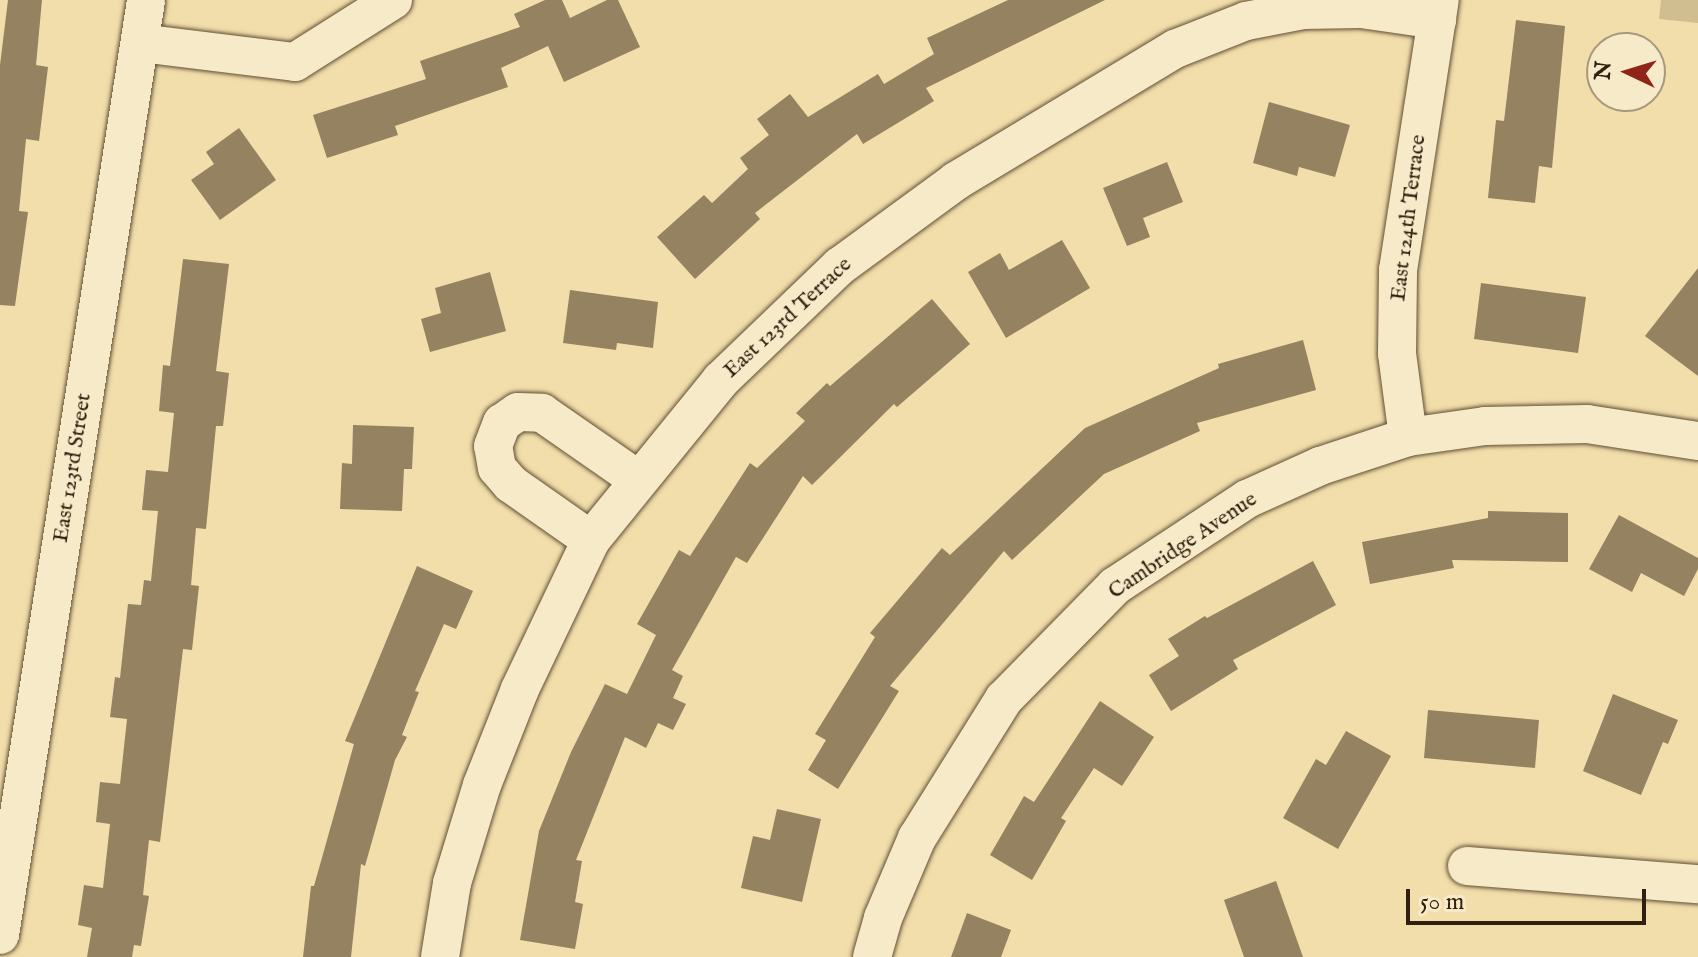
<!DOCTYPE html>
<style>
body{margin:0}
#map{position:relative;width:1698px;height:957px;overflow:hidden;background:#f2deaa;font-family:"IM FELL English",serif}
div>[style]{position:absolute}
.green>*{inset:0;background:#d1be90}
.building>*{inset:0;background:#948260}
.roads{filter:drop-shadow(0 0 2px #604f36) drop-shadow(0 0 2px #604f36)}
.minor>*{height:38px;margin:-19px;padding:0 19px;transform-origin:19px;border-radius:19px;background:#f7eac8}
span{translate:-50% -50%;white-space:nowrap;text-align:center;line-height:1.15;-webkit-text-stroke:6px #f7eac8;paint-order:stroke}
.street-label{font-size:22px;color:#2f1f0f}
.north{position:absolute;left:1586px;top:32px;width:80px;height:80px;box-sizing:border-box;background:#f7eac8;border:2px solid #a7997e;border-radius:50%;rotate:274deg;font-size:22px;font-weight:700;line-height:32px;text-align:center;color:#2f1f0f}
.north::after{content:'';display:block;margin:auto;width:28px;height:36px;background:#8f2418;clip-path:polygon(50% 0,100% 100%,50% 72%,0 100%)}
.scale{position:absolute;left:1406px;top:889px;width:240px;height:36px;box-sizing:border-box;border:4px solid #2f1f0f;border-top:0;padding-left:10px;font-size:24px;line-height:28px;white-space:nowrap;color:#2f1f0f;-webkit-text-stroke:6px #f7eac8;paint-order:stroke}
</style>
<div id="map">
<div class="green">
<div style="clip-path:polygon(1661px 0,1698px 0,1698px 23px,1659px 19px)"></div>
</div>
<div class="building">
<div style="clip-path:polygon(8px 0,42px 0,36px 65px,48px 67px,39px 141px,26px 139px,19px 211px,28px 212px,15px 306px,0 305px,0 65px)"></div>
<div style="clip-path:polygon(545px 0,562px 0,570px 18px,607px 0,618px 0,640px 47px,564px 82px,548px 46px,501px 68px,508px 87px,395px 126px,398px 135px,327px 158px,313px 115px,426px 79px,420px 61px,520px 27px,514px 14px)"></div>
<div style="clip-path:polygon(1008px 0,1105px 0,926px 88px,934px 101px,863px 144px,857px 134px,755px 213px,760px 219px,695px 279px,657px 237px,704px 195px,712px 203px,748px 169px,740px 158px,769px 135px,757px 119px,790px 94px,808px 117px,878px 74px,884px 84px,934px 54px,927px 38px)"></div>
<div style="clip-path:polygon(1516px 20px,1565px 26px,1552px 168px,1539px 166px,1535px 203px,1488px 198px,1496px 120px,1504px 121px)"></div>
<div style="clip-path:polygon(1269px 102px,1350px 125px,1335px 177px,1299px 167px,1297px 176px,1253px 163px)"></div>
<div style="clip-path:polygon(239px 128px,276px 180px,220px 220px,191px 180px,214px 164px,206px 152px)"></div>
<div style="clip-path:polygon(1167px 162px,1183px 202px,1143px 218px,1150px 237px,1127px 246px,1103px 188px)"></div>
<div style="clip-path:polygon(1062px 240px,1090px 288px,1006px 338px,968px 272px,1000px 253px,1009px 270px)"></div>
<div style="clip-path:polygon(183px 259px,229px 264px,216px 371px,229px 373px,223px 426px,216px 426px,206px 529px,196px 528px,191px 585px,199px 586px,192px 650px,183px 649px,160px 842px,149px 840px,143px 895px,149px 896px,141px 946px,134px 945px,132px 957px,87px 957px,92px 928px,78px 925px,84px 885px,103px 888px,110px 824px,96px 822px,100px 782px,120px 784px,127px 719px,110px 717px,115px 677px,120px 678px,128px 604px,141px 605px,144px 580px,151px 581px,158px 511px,142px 510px,146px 470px,168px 472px,174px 413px,159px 411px,163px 365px,170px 366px)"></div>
<div style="clip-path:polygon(1698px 268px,1698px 376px,1645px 336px)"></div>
<div style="clip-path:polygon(490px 272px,506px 331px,430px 352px,421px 319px,441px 313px,435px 288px)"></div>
<div style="clip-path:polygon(1481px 283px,1586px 297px,1578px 353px,1474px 339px)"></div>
<div style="clip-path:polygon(570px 290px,658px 302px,653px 348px,617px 343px,616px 350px,563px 343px)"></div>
<div style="clip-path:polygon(932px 299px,970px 344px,897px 407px,894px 404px,812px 485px,803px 476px,747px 563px,736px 557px,672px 670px,683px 676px,673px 698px,686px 704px,673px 730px,658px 723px,646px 748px,625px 737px,576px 860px,582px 861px,575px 902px,583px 904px,575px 949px,520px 940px,539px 831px,571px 752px,605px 684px,627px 694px,656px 635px,637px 624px,679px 550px,690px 556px,750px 463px,757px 468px,805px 421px,796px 413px,827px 383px,830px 386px)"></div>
<div style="clip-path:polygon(1303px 340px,1316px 390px,1197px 423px,1200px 431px,1104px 474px,1012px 560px,1004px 551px,890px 686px,899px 691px,838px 789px,808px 770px,826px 740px,815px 734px,875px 637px,870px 633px,942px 548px,950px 555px,1085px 428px,1219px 368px,1218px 364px)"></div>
<div style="clip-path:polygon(353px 425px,414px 427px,412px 469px,404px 469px,402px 511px,340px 509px,342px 463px,352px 464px)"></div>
<div style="clip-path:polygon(1488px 511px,1568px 513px,1568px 562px,1452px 560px,1454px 568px,1370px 584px,1362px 542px,1488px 518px)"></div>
<div style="clip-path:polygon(1619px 515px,1698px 558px,1698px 569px,1684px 596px,1641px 573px,1632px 592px,1589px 569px)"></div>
<div style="clip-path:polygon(1313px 561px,1336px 605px,1233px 660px,1238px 669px,1171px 711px,1149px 675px,1179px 656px,1168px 639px,1205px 616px,1207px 618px)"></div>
<div style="clip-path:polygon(417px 566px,473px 591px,456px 629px,444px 624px,415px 691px,419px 692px,402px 735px,407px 737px,395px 760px,365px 866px,361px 864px,351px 957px,303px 957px,311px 886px,314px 886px,354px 744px,345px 741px)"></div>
<div style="clip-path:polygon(1613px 694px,1678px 720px,1668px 744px,1663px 742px,1641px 795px,1583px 771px)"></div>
<div style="clip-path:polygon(1100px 701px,1154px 737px,1122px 786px,1094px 768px,1061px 818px,1066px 821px,1032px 880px,990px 855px,1024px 796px,1034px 802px)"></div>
<div style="clip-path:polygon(1428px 710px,1539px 720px,1535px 768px,1424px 758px)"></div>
<div style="clip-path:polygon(1346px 731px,1391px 756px,1338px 849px,1283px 818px,1316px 759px,1326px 765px)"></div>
<div style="clip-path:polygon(777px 809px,821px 819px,802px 902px,741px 888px,753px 836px,770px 840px)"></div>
<div style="clip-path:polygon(1276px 881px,1303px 957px,1244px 957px,1224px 900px)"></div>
<div style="clip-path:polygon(967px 913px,1011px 930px,1001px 957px,951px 957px)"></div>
</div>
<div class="roads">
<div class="minor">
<div style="left:140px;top:43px;width:156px;rotate:7deg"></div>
<div style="left:295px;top:62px;width:116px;rotate:-32.3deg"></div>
<div style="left:1408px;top:437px;width:84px;rotate:-97.5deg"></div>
<div style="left:1397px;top:354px;width:84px;rotate:-89.3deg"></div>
<div style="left:1398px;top:270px;width:273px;rotate:-81.2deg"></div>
<div style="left:591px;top:540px;width:98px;rotate:-145deg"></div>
<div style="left:511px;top:484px;width:21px;rotate:-131deg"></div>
<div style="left:497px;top:468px;width:22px;rotate:-100deg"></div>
<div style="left:493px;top:446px;width:25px;rotate:-69deg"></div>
<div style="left:502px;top:423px;width:19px;rotate:-35deg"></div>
<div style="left:518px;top:412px;width:24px;rotate:2deg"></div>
<div style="left:542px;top:413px;width:116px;rotate:34.8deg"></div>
<div style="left:1467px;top:866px;width:232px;rotate:4.5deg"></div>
<div style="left:0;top:935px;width:946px;rotate:-81.12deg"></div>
<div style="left:440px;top:957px;width:75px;rotate:-80.8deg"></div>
<div style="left:452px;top:883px;width:102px;rotate:-73deg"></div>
<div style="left:482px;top:785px;width:103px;rotate:-68.4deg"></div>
<div style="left:520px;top:689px;width:165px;rotate:-64.5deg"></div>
<div style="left:591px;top:540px;width:206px;rotate:-50.9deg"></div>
<div style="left:721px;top:380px;width:165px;rotate:-43.8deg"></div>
<div style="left:840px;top:266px;width:144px;rotate:-36.2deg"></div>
<div style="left:956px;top:181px;width:256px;rotate:-31.1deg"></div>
<div style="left:1175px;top:49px;width:76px;rotate:-21.5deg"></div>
<div style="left:1246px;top:21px;width:58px;rotate:-10.9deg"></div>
<div style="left:1303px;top:10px;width:58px;rotate:-1deg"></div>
<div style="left:1361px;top:9px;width:77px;rotate:8.2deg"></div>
<div style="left:872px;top:957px;width:41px;rotate:-74.2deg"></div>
<div style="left:883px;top:918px;width:87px;rotate:-67deg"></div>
<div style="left:917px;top:838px;width:164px;rotate:-58deg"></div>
<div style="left:1004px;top:699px;width:158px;rotate:-45.5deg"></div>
<div style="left:1115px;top:586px;width:158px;rotate:-33.4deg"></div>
<div style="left:1247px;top:499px;width:80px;rotate:-24.3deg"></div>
<div style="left:1320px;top:466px;width:93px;rotate:-18.2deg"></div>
<div style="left:1408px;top:437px;width:78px;rotate:-8.1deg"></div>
<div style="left:1485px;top:426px;width:102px;rotate:-1.1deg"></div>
<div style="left:1587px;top:424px;width:112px;rotate:8.7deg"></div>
</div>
</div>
<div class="street-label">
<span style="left:1409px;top:218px;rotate:-83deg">East 124th Terrace</span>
<span style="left:788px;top:318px;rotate:-43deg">East 123rd Terrace</span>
<span style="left:73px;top:468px;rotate:-81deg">East 123rd Street</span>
<span style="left:1183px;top:546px;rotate:-34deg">Cambridge Avenue</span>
</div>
<div class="north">N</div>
<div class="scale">50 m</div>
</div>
